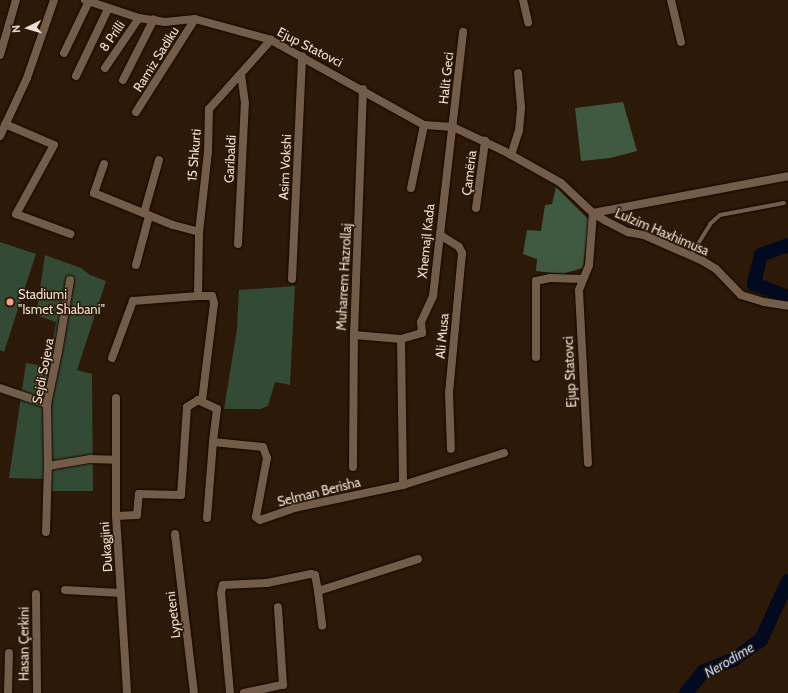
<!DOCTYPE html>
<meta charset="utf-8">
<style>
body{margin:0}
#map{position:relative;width:788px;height:693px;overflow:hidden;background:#2c1907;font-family:Cabin,sans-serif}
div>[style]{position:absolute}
.green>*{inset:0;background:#334a34}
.forest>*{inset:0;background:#405a42}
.river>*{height:14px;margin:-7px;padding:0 7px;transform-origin:7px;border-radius:7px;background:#020a20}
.roads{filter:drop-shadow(0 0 1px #140400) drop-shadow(0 0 1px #140400)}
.service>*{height:4px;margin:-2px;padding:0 2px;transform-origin:2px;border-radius:2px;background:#735d48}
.minor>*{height:8px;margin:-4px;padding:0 4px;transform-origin:4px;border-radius:4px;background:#735d48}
.dots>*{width:11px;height:11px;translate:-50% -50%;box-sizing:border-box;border:2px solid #2c1907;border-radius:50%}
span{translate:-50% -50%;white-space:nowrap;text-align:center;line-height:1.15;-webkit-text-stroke:3px #2c1907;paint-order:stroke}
.street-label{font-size:13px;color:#ecded3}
.poi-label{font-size:13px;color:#ecded3}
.left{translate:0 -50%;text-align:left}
.water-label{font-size:14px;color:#aacafd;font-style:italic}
.north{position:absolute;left:8px;top:8px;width:40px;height:40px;-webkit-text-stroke:3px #2c1907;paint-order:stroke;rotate:265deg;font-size:11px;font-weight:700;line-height:16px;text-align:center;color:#ecded3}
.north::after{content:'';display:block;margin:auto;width:14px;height:18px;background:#ecded3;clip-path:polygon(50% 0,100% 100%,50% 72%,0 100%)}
</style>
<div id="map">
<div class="green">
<div style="clip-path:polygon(0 242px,36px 254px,4px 352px,0 350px)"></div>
<div style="clip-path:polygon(45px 255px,81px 268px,90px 275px,106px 281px,77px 370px,92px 374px,93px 491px,52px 491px,51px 479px,9px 478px,26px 363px,48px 367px,56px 322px,36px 315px)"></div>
<div style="clip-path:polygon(295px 286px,290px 385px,275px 382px,268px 406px,260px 409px,224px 409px,237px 329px,239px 290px)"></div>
</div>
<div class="forest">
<div style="clip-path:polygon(623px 102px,637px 151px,610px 158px,581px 161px,575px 108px)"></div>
<div style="clip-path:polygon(556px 187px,589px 220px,583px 268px,562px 274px,536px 271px,537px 259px,523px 254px,527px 230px,541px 231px,545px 205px,552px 204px)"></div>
</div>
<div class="river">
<div style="left:788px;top:245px;width:29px;rotate:160deg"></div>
<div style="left:761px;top:255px;width:30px;rotate:104deg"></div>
<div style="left:754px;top:284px;width:36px;rotate:21deg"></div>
<div style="left:686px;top:693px;width:28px;rotate:-51deg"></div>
<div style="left:704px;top:671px;width:31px;rotate:-21deg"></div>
<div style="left:733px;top:660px;width:34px;rotate:-36deg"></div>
<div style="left:761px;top:640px;width:65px;rotate:-65.4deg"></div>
</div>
<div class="roads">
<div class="service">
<div style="left:691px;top:255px;width:36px;rotate:-58deg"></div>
<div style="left:710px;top:224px;width:13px;rotate:-42deg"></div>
<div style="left:720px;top:215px;width:65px;rotate:-10.6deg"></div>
</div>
<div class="minor">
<div style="left:85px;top:0;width:57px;rotate:18.4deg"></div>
<div style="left:139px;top:18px;width:26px;rotate:9deg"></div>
<div style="left:165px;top:22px;width:30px;rotate:-6deg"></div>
<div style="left:195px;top:19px;width:79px;rotate:15.4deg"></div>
<div style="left:271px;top:40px;width:175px;rotate:29.1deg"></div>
<div style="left:424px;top:125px;width:29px;rotate:4deg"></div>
<div style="left:453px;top:127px;width:56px;rotate:25.2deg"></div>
<div style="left:504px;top:151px;width:65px;rotate:29.3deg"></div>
<div style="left:561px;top:183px;width:44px;rotate:43.2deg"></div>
<div style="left:593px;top:213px;width:15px;rotate:32deg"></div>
<div style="left:606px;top:221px;width:25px;rotate:27deg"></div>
<div style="left:628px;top:232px;width:16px;rotate:11deg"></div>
<div style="left:644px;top:235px;width:64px;rotate:23.8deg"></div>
<div style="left:703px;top:261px;width:15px;rotate:32deg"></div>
<div style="left:716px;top:269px;width:36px;rotate:46deg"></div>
<div style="left:741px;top:295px;width:24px;rotate:17deg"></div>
<div style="left:764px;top:302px;width:24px;rotate:9deg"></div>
<div style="left:523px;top:0;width:23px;rotate:77deg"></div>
<div style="left:671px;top:0;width:43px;rotate:76.6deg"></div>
<div style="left:64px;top:53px;width:58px;rotate:-64.3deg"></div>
<div style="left:0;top:55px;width:57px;rotate:-73.8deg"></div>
<div style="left:105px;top:68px;width:60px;rotate:-55.8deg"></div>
<div style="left:76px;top:76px;width:74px;rotate:-64.5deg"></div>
<div style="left:123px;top:80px;width:68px;rotate:-63.1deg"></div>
<div style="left:136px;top:112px;width:110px;rotate:-57.6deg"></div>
<div style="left:5px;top:124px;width:53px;rotate:23.2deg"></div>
<div style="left:54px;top:145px;width:79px;rotate:118.8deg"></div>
<div style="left:16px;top:214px;width:58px;rotate:20.3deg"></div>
<div style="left:0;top:136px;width:64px;rotate:-65deg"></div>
<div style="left:27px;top:78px;width:83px;rotate:-70.9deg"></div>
<div style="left:511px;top:155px;width:25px;rotate:-72deg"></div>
<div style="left:519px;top:131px;width:24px;rotate:-85deg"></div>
<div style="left:521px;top:107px;width:34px;rotate:-95deg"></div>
<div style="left:104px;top:164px;width:31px;rotate:109deg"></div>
<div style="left:94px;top:193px;width:85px;rotate:22.1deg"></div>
<div style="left:173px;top:225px;width:27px;rotate:15deg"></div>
<div style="left:411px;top:188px;width:64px;rotate:-78.3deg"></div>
<div style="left:476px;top:208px;width:68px;rotate:-82.3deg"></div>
<div style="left:144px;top:213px;width:55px;rotate:-74.2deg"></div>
<div style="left:593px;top:213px;width:198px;rotate:-10.7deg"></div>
<div style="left:440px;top:235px;width:22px;rotate:32deg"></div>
<div style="left:459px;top:247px;width:7px;rotate:63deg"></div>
<div style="left:462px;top:253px;width:141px;rotate:95.3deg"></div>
<div style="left:449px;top:393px;width:56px;rotate:88deg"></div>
<div style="left:238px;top:244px;width:141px;rotate:-87.2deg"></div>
<div style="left:245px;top:103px;width:27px;rotate:-98deg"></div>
<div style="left:136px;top:265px;width:51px;rotate:-75.1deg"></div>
<div style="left:292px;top:279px;width:223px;rotate:-87.4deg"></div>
<div style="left:354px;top:335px;width:47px;rotate:4.9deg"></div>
<div style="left:401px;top:339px;width:146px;rotate:89.2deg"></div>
<div style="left:401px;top:339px;width:22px;rotate:-16deg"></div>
<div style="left:422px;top:333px;width:11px;rotate:-95deg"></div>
<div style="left:421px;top:322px;width:29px;rotate:-65deg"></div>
<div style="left:433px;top:296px;width:266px;rotate:-83.5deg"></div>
<div style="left:536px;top:357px;width:76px;rotate:-90deg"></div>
<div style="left:536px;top:281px;width:14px;rotate:-12deg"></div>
<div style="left:550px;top:278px;width:32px;rotate:2deg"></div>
<div style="left:112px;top:358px;width:61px;rotate:-69.8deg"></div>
<div style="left:133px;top:301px;width:65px;rotate:-4.4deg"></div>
<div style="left:0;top:388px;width:50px;rotate:18.8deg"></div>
<div style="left:116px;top:398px;width:118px;rotate:90deg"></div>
<div style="left:116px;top:516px;width:177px;rotate:86.4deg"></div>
<div style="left:202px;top:401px;width:99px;rotate:-83deg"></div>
<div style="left:214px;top:303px;width:7px;rotate:-106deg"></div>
<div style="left:212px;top:296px;width:14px;rotate:180deg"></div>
<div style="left:198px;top:296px;width:64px;rotate:-89.1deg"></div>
<div style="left:199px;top:232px;width:81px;rotate:-83.6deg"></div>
<div style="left:208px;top:152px;width:43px;rotate:-88.7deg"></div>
<div style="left:209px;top:109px;width:93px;rotate:-48.1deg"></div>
<div style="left:588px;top:463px;width:173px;rotate:-93deg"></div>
<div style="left:579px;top:290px;width:27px;rotate:-68deg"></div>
<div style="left:589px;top:265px;width:52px;rotate:-85.6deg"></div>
<div style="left:48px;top:466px;width:62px;rotate:-90.9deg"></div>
<div style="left:47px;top:404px;width:53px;rotate:-78.1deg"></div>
<div style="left:58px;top:352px;width:73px;rotate:-80.5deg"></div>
<div style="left:353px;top:467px;width:132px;rotate:-89.6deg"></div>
<div style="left:354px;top:335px;width:246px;rotate:-87.9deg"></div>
<div style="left:116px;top:516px;width:21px;rotate:-3deg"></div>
<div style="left:137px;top:515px;width:21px;rotate:-85deg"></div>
<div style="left:139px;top:494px;width:42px;rotate:1.4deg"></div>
<div style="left:181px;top:495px;width:88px;rotate:-86.1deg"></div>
<div style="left:187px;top:407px;width:13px;rotate:-32deg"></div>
<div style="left:198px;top:400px;width:21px;rotate:25deg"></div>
<div style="left:217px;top:409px;width:33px;rotate:97deg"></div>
<div style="left:213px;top:442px;width:50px;rotate:5.7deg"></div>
<div style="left:263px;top:447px;width:12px;rotate:70deg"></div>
<div style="left:267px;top:458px;width:60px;rotate:100.6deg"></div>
<div style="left:256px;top:517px;width:5px;rotate:37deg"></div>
<div style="left:260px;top:520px;width:36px;rotate:-19deg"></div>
<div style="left:294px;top:508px;width:111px;rotate:-11.9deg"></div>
<div style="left:403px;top:485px;width:106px;rotate:-17.6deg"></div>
<div style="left:207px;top:518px;width:76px;rotate:-85.5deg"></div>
<div style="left:46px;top:532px;width:66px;rotate:-88.3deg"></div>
<div style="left:48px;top:466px;width:43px;rotate:-9.5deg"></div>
<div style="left:90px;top:459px;width:25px;rotate:2deg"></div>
<div style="left:175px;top:534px;width:160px;rotate:83.2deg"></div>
<div style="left:65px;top:590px;width:56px;rotate:3.1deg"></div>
<div style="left:318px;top:591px;width:35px;rotate:83deg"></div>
<div style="left:36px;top:594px;width:99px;rotate:89.4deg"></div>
<div style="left:8px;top:693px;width:40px;rotate:-88.6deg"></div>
<div style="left:230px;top:693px;width:100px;rotate:-95.1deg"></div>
<div style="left:221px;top:593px;width:8px;rotate:-76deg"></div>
<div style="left:223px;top:585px;width:44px;rotate:-2.6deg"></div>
<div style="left:267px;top:583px;width:45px;rotate:-11.6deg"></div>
<div style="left:311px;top:574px;width:4px;rotate:14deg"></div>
<div style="left:315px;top:575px;width:16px;rotate:79deg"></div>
<div style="left:318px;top:591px;width:105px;rotate:-17.7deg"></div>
<div style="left:244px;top:693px;width:40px;rotate:-12deg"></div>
<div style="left:283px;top:685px;width:78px;rotate:-93.7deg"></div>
</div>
</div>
<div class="dots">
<div style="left:10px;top:302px;background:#f59d8e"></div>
</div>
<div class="street-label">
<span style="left:112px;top:36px;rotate:-55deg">8 Prilli</span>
<span style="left:310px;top:47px;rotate:27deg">Ejup Statovci</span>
<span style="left:156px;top:59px;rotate:-58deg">Ramiz Sadiku</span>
<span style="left:446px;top:78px;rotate:-84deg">Halit Geci</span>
<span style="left:194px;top:155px;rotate:-85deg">15 Shkurti</span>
<span style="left:230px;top:159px;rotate:-87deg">Garibaldi</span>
<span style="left:285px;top:167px;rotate:-87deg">Asim Vokshi</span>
<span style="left:469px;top:173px;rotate:-83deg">Çamëria</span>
<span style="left:662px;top:232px;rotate:23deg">Lulzim Haxhimusa</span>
<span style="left:426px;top:241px;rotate:-84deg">Xhemajl Kada</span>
<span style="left:344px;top:277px;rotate:-87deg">Muharrem Hazrollaj</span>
<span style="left:442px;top:336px;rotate:-85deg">Ali Musa</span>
<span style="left:43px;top:371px;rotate:-79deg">Sejdi Sojeva</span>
<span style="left:570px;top:372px;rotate:-93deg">Ejup Statovci</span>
<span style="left:319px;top:492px;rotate:-14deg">Selman Berisha</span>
<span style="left:106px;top:547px;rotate:-94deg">Dukagjini</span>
<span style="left:173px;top:615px;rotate:-97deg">Lypeteni</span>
<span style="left:24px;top:644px;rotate:-90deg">Hasan Çerkini</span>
</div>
<div class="poi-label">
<span class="left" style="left:18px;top:302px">Stadiumi<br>"Ismet Shabani"</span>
</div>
<div class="water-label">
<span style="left:729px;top:660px;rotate:-31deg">Nerodime</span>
</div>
<div class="north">N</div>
</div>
